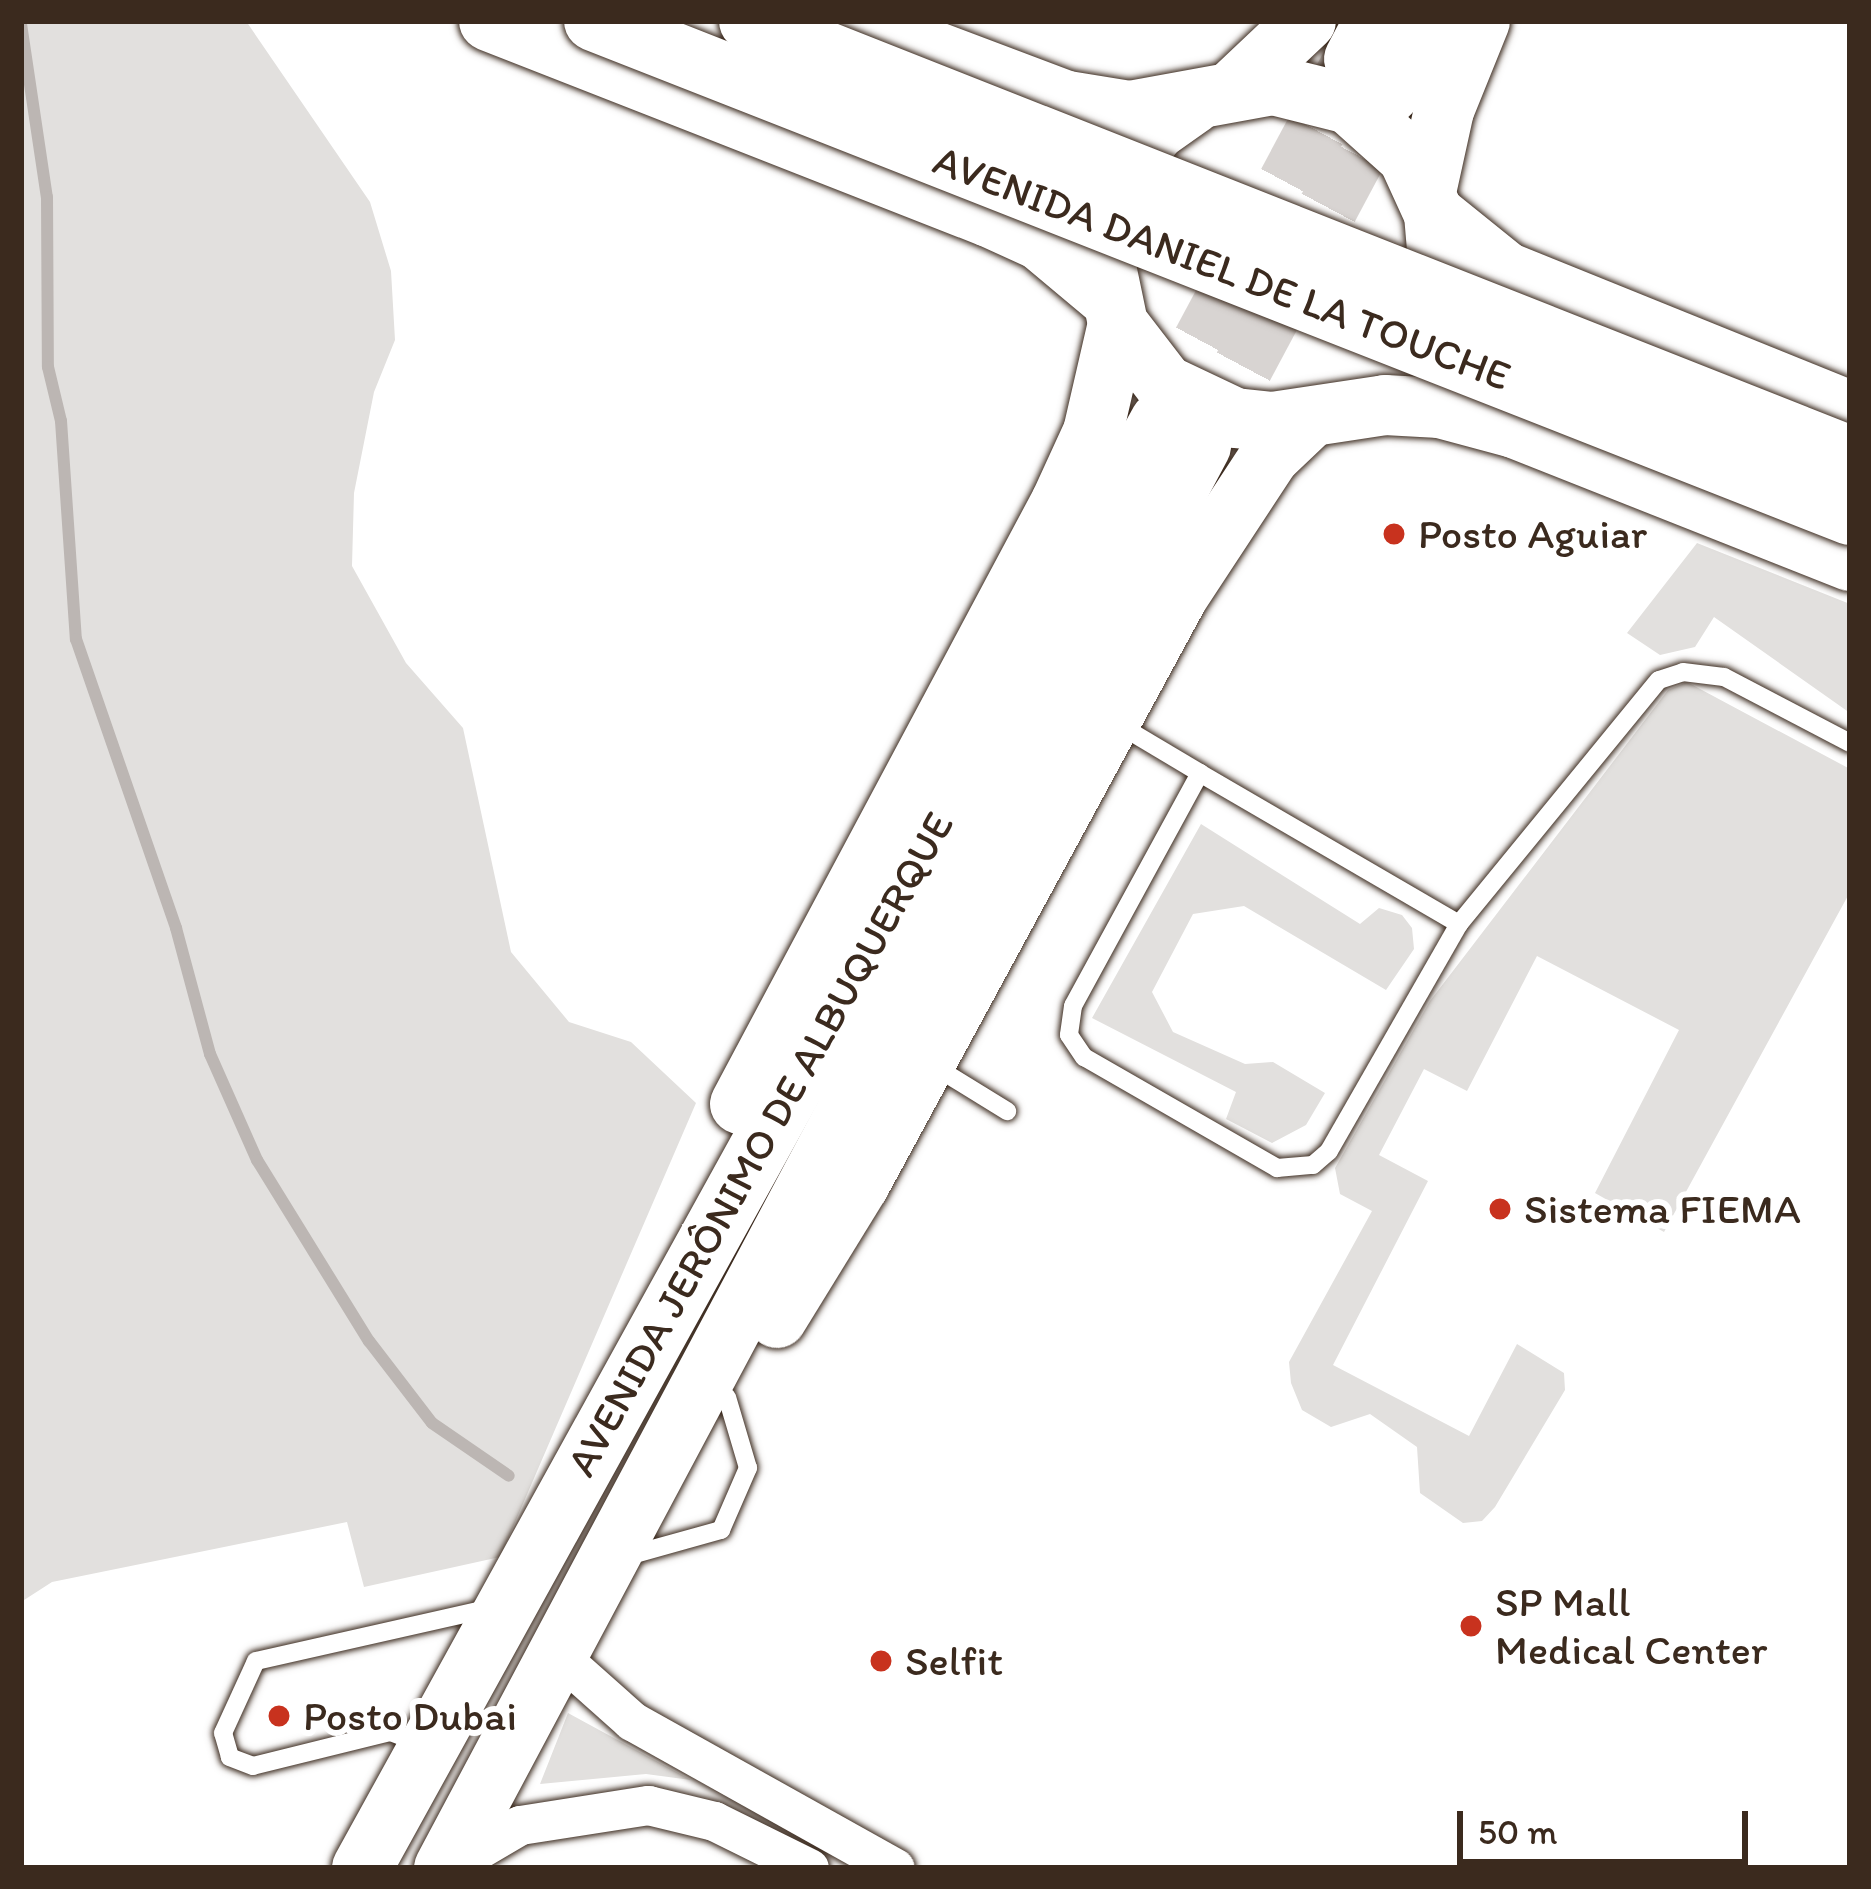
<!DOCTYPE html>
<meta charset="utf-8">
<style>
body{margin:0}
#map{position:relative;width:1871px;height:1889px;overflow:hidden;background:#fff;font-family:Itim,sans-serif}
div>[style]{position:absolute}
.green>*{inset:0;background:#e2e0de}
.stream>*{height:12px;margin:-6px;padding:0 6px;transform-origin:6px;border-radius:6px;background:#bcb6b3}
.primary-tunnel>*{height:60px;margin-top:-30px;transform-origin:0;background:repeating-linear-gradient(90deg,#d8d4d2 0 60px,transparent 0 90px)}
.roads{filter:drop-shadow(0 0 3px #3b2a1e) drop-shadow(0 0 3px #3b2a1e)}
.lane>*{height:18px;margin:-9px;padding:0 9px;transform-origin:9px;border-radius:9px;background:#fff}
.street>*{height:39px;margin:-19.5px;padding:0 19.5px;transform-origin:19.5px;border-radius:19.5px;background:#fff}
.primary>*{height:60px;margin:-30px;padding:0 30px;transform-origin:30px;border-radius:30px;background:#fff}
.bridges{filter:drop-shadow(0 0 3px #3b2a1e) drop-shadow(0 0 3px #3b2a1e)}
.primary-bridge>*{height:60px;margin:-30px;padding:0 30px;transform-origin:30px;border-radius:30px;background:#fff}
.dots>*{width:33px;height:33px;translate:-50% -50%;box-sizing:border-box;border:6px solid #fff;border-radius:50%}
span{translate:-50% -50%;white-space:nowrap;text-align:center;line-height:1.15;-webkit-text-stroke:12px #fff;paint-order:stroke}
.street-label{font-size:42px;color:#3b2a1e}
.poi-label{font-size:42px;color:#3b2a1e}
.left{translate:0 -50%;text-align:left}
.frame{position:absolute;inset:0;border:24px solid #3b2a1e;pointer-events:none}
.scale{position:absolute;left:1457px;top:1811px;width:291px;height:54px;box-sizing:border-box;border:6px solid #3b2a1e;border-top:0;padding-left:15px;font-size:36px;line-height:42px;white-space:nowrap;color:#3b2a1e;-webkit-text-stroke:9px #fff;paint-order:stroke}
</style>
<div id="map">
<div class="green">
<div style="clip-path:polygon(21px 21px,246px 21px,370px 202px,391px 271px,395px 340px,374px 392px,354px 493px,352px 566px,406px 663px,463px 728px,511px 952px,569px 1022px,631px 1042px,696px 1103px,500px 1557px,364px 1587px,347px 1522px,52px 1582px,21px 1602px)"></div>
<div style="clip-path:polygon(1697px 543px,1850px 604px,1850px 713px,1714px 617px,1695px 647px,1660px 655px,1627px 633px)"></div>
<div style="clip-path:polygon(1687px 682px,1850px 769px,1850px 892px,1664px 1232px,1595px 1193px,1679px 1030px,1537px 956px,1467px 1091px,1424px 1069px,1379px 1155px,1428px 1181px,1333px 1365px,1469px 1436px,1517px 1344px,1564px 1373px,1565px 1390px,1495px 1507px,1482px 1521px,1463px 1523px,1420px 1493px,1417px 1447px,1370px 1414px,1331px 1427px,1302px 1410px,1291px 1383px,1289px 1362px,1372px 1211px,1340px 1194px,1335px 1168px,1430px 1001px,1668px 690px)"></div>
<div style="clip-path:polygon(1201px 824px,1360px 924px,1379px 908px,1402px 915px,1412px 928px,1414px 949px,1386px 990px,1244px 906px,1193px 914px,1152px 992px,1173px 1032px,1245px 1064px,1273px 1062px,1325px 1093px,1306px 1125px,1272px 1143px,1226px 1119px,1236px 1092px,1092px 1018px)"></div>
<div style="clip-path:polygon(568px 1713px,691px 1780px,646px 1774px,540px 1784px)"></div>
</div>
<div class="stream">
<div style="left:21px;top:24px;width:175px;rotate:81.5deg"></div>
<div style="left:47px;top:197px;width:170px;rotate:89.7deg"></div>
<div style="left:48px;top:367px;width:56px;rotate:76.5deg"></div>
<div style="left:61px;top:421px;width:219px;rotate:86.1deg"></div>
<div style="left:76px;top:639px;width:306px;rotate:70.9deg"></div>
<div style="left:176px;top:928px;width:131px;rotate:74.9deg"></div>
<div style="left:210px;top:1054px;width:116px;rotate:66.1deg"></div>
<div style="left:257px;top:1160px;width:213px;rotate:58.3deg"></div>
<div style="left:369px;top:1341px;width:103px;rotate:52.5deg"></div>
<div style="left:432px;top:1423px;width:93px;rotate:34.5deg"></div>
</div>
<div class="primary-tunnel">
<div style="left:1160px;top:421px;width:411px;rotate:-61.8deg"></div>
<div style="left:1201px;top:446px;width:399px;rotate:-61.9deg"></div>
</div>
<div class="roads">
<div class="lane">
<div style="left:1116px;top:723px;width:98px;rotate:30.8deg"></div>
<div style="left:1459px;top:924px;width:300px;rotate:-149.8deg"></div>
<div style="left:1200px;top:773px;width:265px;rotate:118.6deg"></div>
<div style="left:1073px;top:1006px;width:29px;rotate:98deg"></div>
<div style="left:1069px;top:1035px;width:27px;rotate:56deg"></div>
<div style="left:1084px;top:1057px;width:223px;rotate:29.9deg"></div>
<div style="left:1277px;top:1168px;width:36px;rotate:-5deg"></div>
<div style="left:1313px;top:1165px;width:21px;rotate:-41deg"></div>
<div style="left:1329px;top:1151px;width:262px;rotate:-60.2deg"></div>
<div style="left:1459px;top:924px;width:315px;rotate:-50.7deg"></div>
<div style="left:1659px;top:680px;width:25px;rotate:-18deg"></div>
<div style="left:1683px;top:672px;width:41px;rotate:7deg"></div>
<div style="left:1724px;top:677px;width:142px;rotate:27.6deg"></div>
<div style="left:934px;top:1066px;width:86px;rotate:31.7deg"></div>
<div style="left:624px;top:1557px;width:101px;rotate:-15.6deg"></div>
<div style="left:721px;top:1530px;width:68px;rotate:-66.5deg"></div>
<div style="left:748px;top:1468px;width:74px;rotate:-106.5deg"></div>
<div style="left:422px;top:1744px;width:34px;rotate:-159deg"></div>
<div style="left:390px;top:1732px;width:141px;rotate:166.1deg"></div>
<div style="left:253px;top:1766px;width:25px;rotate:-159deg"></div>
<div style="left:230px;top:1757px;width:25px;rotate:-106deg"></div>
<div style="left:223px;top:1733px;width:79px;rotate:-65.4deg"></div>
<div style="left:256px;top:1661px;width:242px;rotate:-12.7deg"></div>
</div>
<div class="street">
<div style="left:559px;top:1656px;width:98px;rotate:41.7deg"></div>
<div style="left:632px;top:1721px;width:301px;rotate:29.2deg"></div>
<div style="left:452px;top:1865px;width:79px;rotate:-30.5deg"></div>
<div style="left:520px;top:1825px;width:130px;rotate:-8.9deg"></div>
<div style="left:648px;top:1805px;width:68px;rotate:13.6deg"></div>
<div style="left:714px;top:1821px;width:106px;rotate:26.3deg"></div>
</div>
<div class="primary">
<div style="left:489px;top:21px;width:537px;rotate:21.41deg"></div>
<div style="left:989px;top:217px;width:56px;rotate:24.3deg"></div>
<div style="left:1040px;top:240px;width:90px;rotate:40deg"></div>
<div style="left:854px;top:21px;width:228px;rotate:20.6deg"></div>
<div style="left:1067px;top:101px;width:64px;rotate:9deg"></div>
<div style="left:1130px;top:111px;width:145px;rotate:-10.3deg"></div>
<div style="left:1273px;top:85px;width:78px;rotate:14deg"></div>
<div style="left:1349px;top:104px;width:79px;rotate:41.9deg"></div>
<div style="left:1408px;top:157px;width:63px;rotate:65.5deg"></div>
<div style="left:1434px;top:214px;width:48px;rotate:85.2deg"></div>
<div style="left:1438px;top:262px;width:79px;rotate:107.7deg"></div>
<div style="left:1354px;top:59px;width:43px;rotate:-62.2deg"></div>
<div style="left:1234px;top:89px;width:99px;rotate:-43.4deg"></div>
<div style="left:1389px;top:94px;width:83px;rotate:-61.9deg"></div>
<div style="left:1193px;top:104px;width:45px;rotate:144.9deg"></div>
<div style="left:1156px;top:130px;width:45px;rotate:128.7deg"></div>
<div style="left:1128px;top:165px;width:46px;rotate:114.3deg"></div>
<div style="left:1109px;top:207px;width:45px;rotate:97.6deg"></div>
<div style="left:1103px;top:252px;width:74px;rotate:78.2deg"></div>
<div style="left:1118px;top:324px;width:77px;rotate:52.4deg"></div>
<div style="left:1165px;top:385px;width:77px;rotate:25.2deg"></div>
<div style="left:1235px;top:418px;width:38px;rotate:6deg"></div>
<div style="left:1273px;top:422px;width:113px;rotate:-8.6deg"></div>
<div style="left:1385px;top:405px;width:55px;rotate:3.1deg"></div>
<div style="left:1440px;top:408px;width:77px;rotate:15.1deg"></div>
<div style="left:1514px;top:428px;width:361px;rotate:21.6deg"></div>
<div style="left:1426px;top:192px;width:84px;rotate:-77.6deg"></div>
<div style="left:1444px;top:110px;width:96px;rotate:-68deg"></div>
<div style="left:1434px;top:214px;width:92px;rotate:38.9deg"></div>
<div style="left:1506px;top:272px;width:371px;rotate:22deg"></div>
<div style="left:740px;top:1104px;width:682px;rotate:-61.93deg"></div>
<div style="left:1061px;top:502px;width:77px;rotate:-65.4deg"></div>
<div style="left:1093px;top:432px;width:111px;rotate:-77deg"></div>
<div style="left:777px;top:1318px;width:158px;rotate:-58.4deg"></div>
<div style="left:860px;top:1183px;width:668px;rotate:-61.55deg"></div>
<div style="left:1178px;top:596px;width:168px;rotate:-56.7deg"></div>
<div style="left:1270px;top:456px;width:57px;rotate:-43.6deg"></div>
<div style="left:362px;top:1868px;width:1652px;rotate:-61.12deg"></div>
<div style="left:444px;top:1868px;width:1611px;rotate:-61.97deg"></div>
</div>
</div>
<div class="bridges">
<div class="primary-bridge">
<div style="left:594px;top:21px;width:1350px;rotate:21.47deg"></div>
<div style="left:749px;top:21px;width:1184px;rotate:21.56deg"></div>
</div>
</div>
<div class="dots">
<div style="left:1394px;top:534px;background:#c8321e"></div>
<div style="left:1500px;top:1209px;background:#c8321e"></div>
<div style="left:1471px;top:1626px;background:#c8321e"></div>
<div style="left:881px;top:1661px;background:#c8321e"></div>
<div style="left:279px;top:1716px;background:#c8321e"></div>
</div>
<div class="street-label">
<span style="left:1222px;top:268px;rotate:21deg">AVENIDA DANIEL DE LA TOUCHE</span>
<span style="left:760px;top:1144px;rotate:-61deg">AVENIDA JERÔNIMO DE ALBUQUERQUE</span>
</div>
<div class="poi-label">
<span class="left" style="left:1418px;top:534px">Posto Aguiar</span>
<span class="left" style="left:1524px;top:1209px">Sistema FIEMA</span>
<span class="left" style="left:1495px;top:1626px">SP Mall<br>Medical Center</span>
<span class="left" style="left:905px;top:1661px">Selfit</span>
<span class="left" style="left:303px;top:1716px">Posto Dubai</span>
</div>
<div class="frame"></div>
<div class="scale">50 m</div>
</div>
